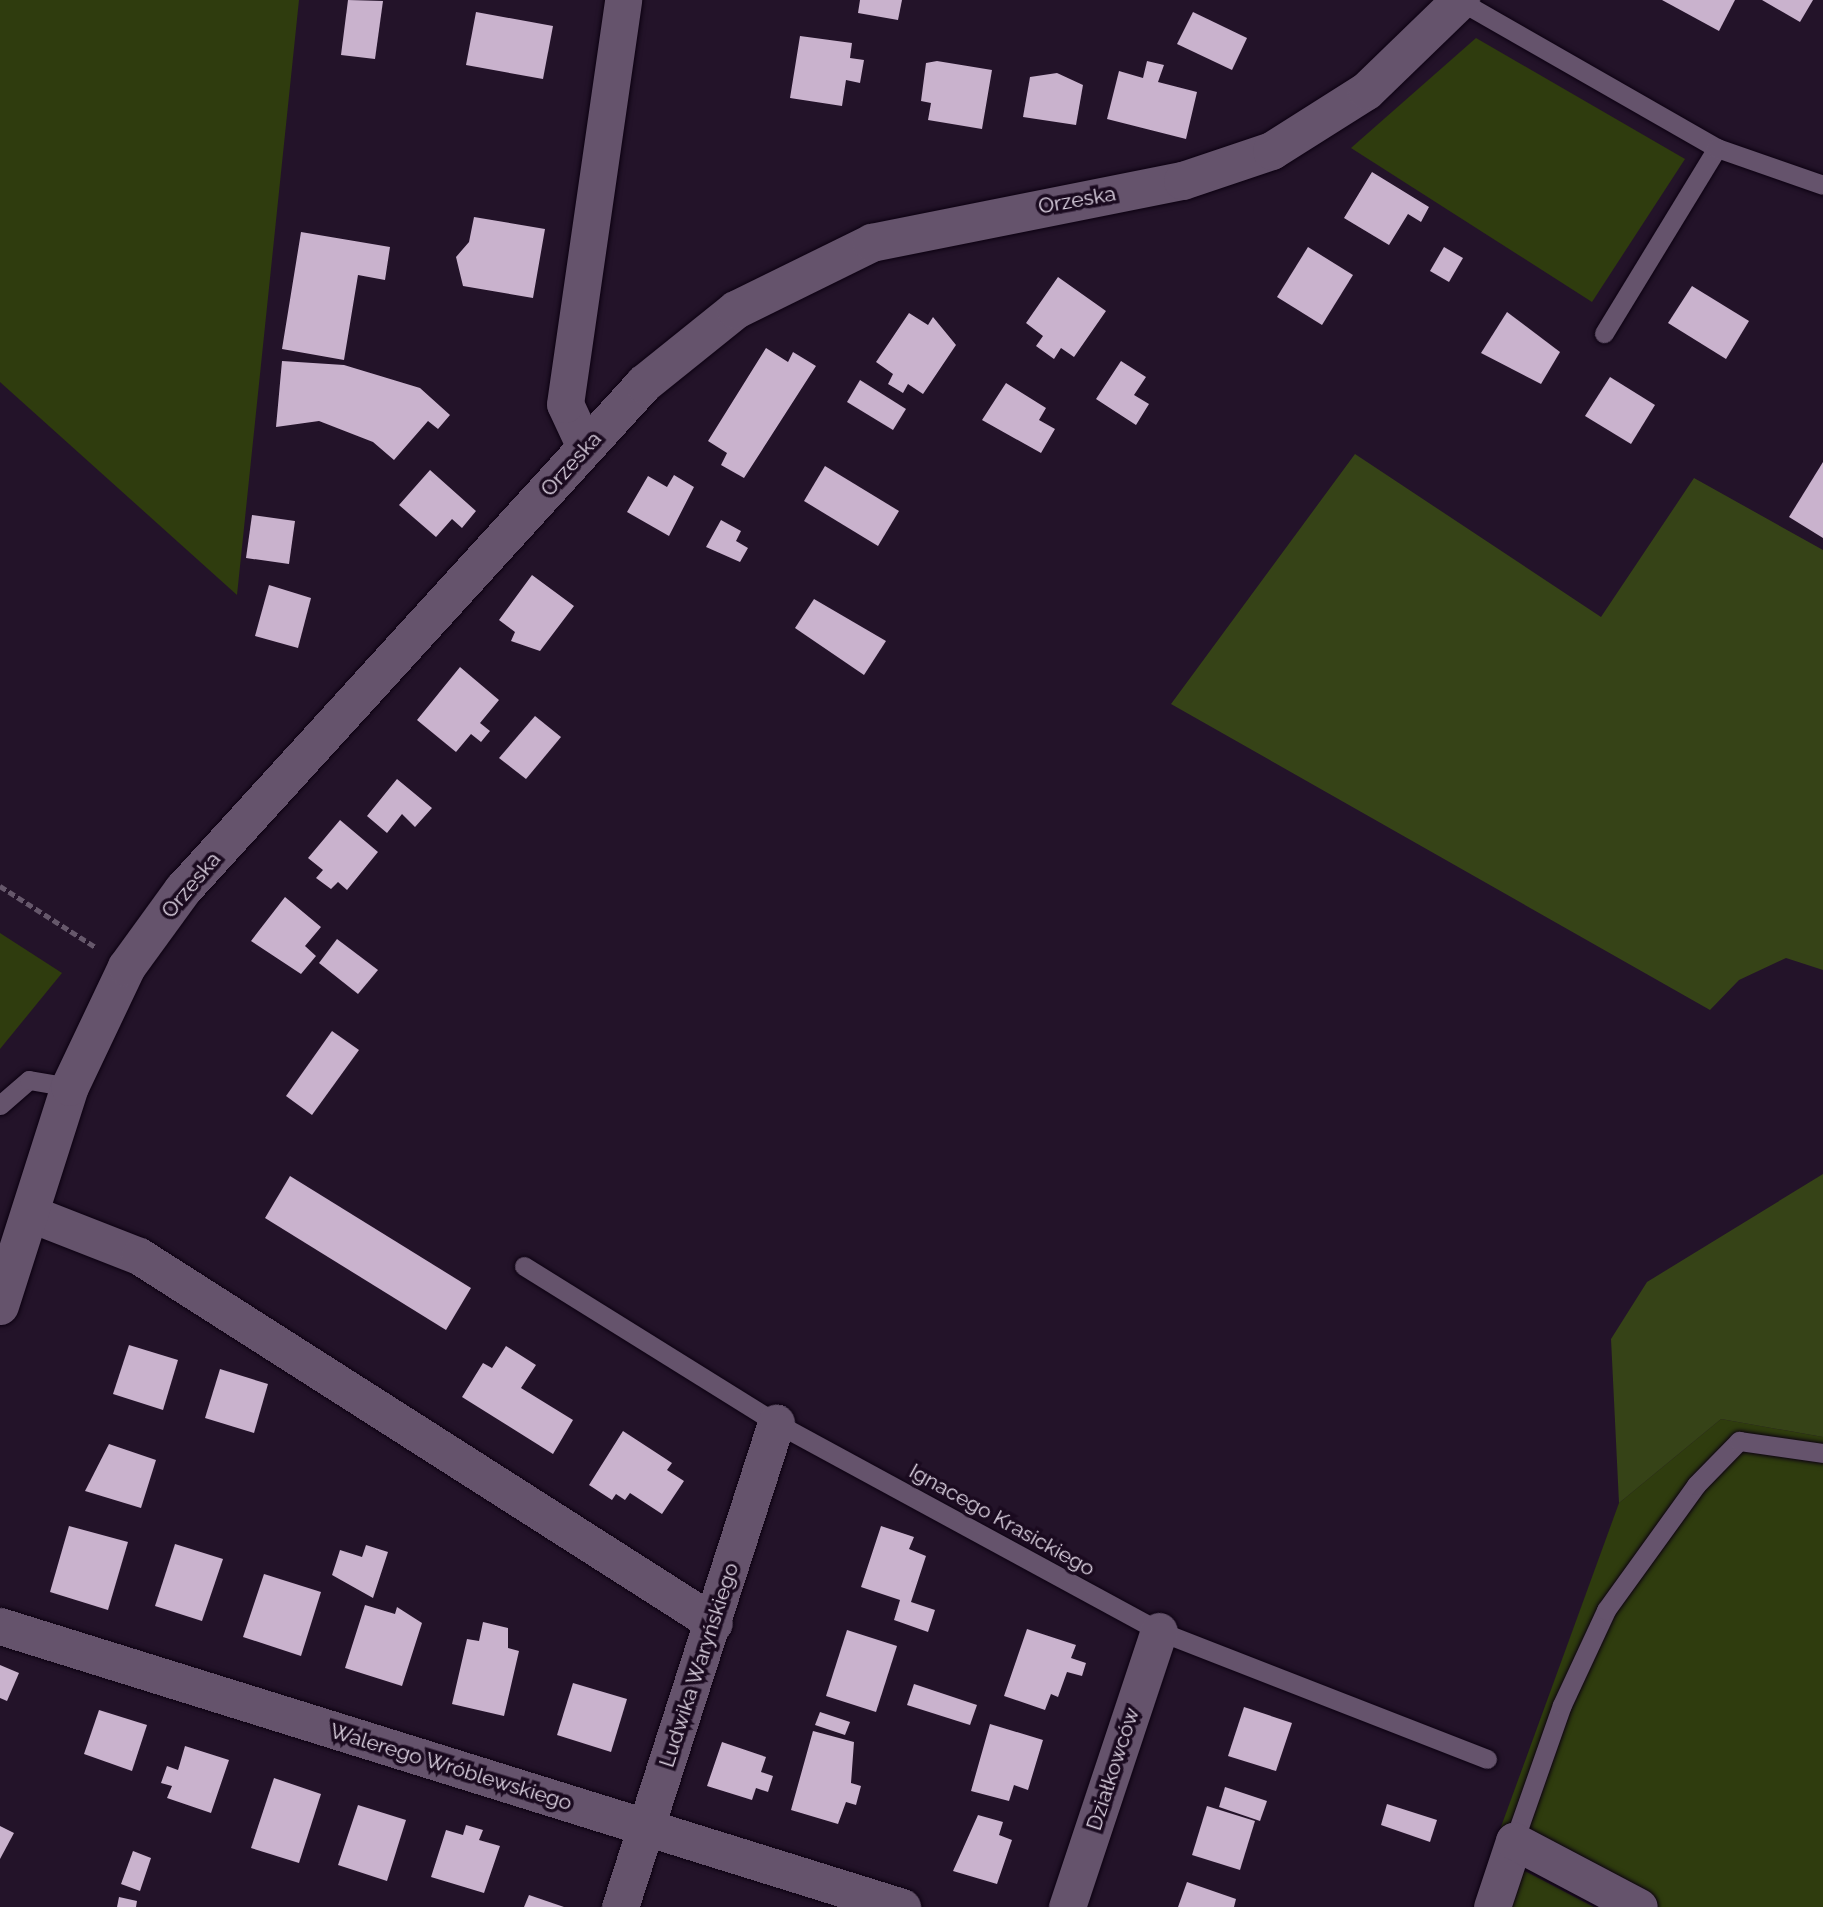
<!DOCTYPE html>
<meta charset="utf-8">
<style>
body{margin:0}
#map{position:relative;width:1823px;height:1907px;overflow:hidden;background:#231329;font-family:Raleway,sans-serif}
div>[style]{position:absolute}
.green>*{inset:0;background:#2f3c0e}
.forest>*{inset:0;background:#364317}
.building>*{inset:0;background:#c9b2cd}
.path>*{height:4.5px;margin-top:-2.25px;transform-origin:0;background:repeating-linear-gradient(90deg,#66586b 0 7px,transparent 0 10.5px)}
.roads{filter:drop-shadow(0 0 2px #0c0111) drop-shadow(0 0 2px #0c0111)}
.service>*{height:19px;margin:-9.5px;padding:0 9.5px;transform-origin:9.5px;border-radius:9.5px;background:#65536c}
.minor>*{height:37px;margin:-18.5px;padding:0 18.5px;transform-origin:18.5px;border-radius:18.5px;background:#65536c}
.tertiary>*{height:38px;margin:-19px;padding:0 19px;transform-origin:19px;border-radius:19px;background:#65536c}
span{translate:-50% -50%;white-space:nowrap;text-align:center;line-height:1.15;-webkit-text-stroke:7px #1a0a1f;paint-order:stroke}
.street-label{font-size:21px;color:#e1d7e6}
</style>
<div id="map">
<div class="green">
<div style="clip-path:polygon(0 0,299px 0,237px 595px,0 382px)"></div>
<div style="clip-path:polygon(1476px 38px,1685px 159px,1592px 302px,1351px 148px)"></div>
<div style="clip-path:polygon(0 933px,62px 973px,0 1049px)"></div>
<div style="clip-path:polygon(1721px 1419px,1823px 1437px,1823px 1907px,1658px 1907px,1498px 1835px,1619px 1503px)"></div>
<div style="clip-path:polygon(1519px 1868px,1594px 1907px,1506px 1907px)"></div>
</div>
<div class="forest">
<div style="clip-path:polygon(1355px 454px,1601px 617px,1694px 478px,1823px 550px,1823px 970px,1786px 958px,1739px 980px,1710px 1010px,1171px 704px)"></div>
<div style="clip-path:polygon(1823px 1174px,1823px 1437px,1721px 1419px,1619px 1503px,1611px 1339px,1647px 1282px)"></div>
</div>
<div class="building">
<div style="clip-path:polygon(348px 0,383px 1px,375px 59px,341px 55px)"></div>
<div style="clip-path:polygon(860px 0,902px 0,898px 20px,858px 13px)"></div>
<div style="clip-path:polygon(1662px 0,1735px 0,1719px 31px)"></div>
<div style="clip-path:polygon(1762px 0,1813px 0,1800px 22px)"></div>
<div style="clip-path:polygon(476px 12px,553px 26px,543px 79px,466px 65px)"></div>
<div style="clip-path:polygon(1193px 12px,1247px 38px,1232px 70px,1177px 44px)"></div>
<div style="clip-path:polygon(800px 36px,852px 43px,850px 58px,864px 60px,860px 83px,846px 80px,842px 106px,790px 98px)"></div>
<div style="clip-path:polygon(937px 61px,992px 70px,982px 129px,928px 120px,931px 103px,921px 101px,926px 63px)"></div>
<div style="clip-path:polygon(1147px 61px,1164px 65px,1158px 82px,1197px 92px,1186px 139px,1107px 119px,1119px 71px,1143px 78px)"></div>
<div style="clip-path:polygon(1057px 73px,1083px 85px,1076px 125px,1023px 117px,1030px 77px)"></div>
<div style="clip-path:polygon(1372px 172px,1429px 207px,1421px 222px,1408px 214px,1389px 245px,1344px 218px)"></div>
<div style="clip-path:polygon(474px 217px,545px 229px,533px 298px,463px 286px,456px 257px,469px 242px)"></div>
<div style="clip-path:polygon(301px 232px,390px 247px,385px 280px,358px 275px,344px 360px,282px 349px)"></div>
<div style="clip-path:polygon(1308px 247px,1353px 275px,1322px 325px,1277px 297px)"></div>
<div style="clip-path:polygon(1444px 247px,1463px 258px,1449px 282px,1430px 271px)"></div>
<div style="clip-path:polygon(1058px 277px,1106px 311px,1074px 357px,1061px 348px,1054px 359px,1036px 346px,1043px 336px,1026px 323px)"></div>
<div style="clip-path:polygon(1692px 286px,1749px 321px,1726px 359px,1668px 323px)"></div>
<div style="clip-path:polygon(1507px 312px,1560px 352px,1541px 384px,1481px 353px)"></div>
<div style="clip-path:polygon(909px 313px,928px 325px,933px 317px,956px 345px,923px 394px,908px 384px,903px 393px,888px 384px,893px 374px,876px 362px)"></div>
<div style="clip-path:polygon(766px 348px,788px 362px,793px 352px,816px 366px,744px 478px,721px 465px,727px 453px,708px 441px)"></div>
<div style="clip-path:polygon(282px 361px,344px 365px,420px 388px,450px 415px,438px 429px,428px 421px,394px 460px,373px 442px,319px 421px,276px 427px)"></div>
<div style="clip-path:polygon(1121px 361px,1146px 377px,1134px 395px,1149px 404px,1136px 425px,1096px 399px)"></div>
<div style="clip-path:polygon(1610px 377px,1655px 405px,1631px 444px,1585px 416px)"></div>
<div style="clip-path:polygon(860px 380px,906px 409px,893px 430px,847px 402px)"></div>
<div style="clip-path:polygon(1006px 383px,1046px 408px,1039px 420px,1055px 429px,1041px 453px,982px 420px)"></div>
<div style="clip-path:polygon(1823px 462px,1823px 538px,1789px 517px)"></div>
<div style="clip-path:polygon(825px 466px,899px 511px,878px 546px,804px 501px)"></div>
<div style="clip-path:polygon(430px 470px,476px 511px,462px 528px,452px 519px,436px 537px,399px 505px)"></div>
<div style="clip-path:polygon(674px 475px,694px 487px,669px 536px,627px 512px,648px 476px,667px 487px)"></div>
<div style="clip-path:polygon(252px 515px,295px 521px,289px 564px,246px 558px)"></div>
<div style="clip-path:polygon(721px 520px,741px 531px,736px 541px,748px 548px,740px 562px,706px 547px)"></div>
<div style="clip-path:polygon(532px 575px,574px 606px,540px 651px,511px 641px,515px 632px,499px 620px)"></div>
<div style="clip-path:polygon(269px 585px,311px 598px,298px 648px,255px 636px)"></div>
<div style="clip-path:polygon(814px 599px,886px 641px,864px 675px,795px 628px)"></div>
<div style="clip-path:polygon(460px 667px,499px 700px,480px 723px,490px 731px,481px 742px,471px 734px,456px 752px,417px 720px)"></div>
<div style="clip-path:polygon(535px 716px,561px 737px,526px 779px,499px 758px)"></div>
<div style="clip-path:polygon(397px 779px,432px 808px,415px 827px,402px 814px,387px 833px,367px 816px)"></div>
<div style="clip-path:polygon(340px 820px,378px 852px,347px 890px,338px 882px,331px 889px,316px 878px,323px 870px,308px 858px)"></div>
<div style="clip-path:polygon(285px 897px,321px 927px,305px 946px,316px 956px,301px 974px,251px 941px)"></div>
<div style="clip-path:polygon(337px 939px,378px 970px,358px 994px,319px 963px)"></div>
<div style="clip-path:polygon(332px 1031px,359px 1050px,312px 1115px,286px 1096px)"></div>
<div style="clip-path:polygon(290px 1176px,471px 1288px,446px 1330px,265px 1218px)"></div>
<div style="clip-path:polygon(129px 1345px,178px 1360px,163px 1410px,113px 1394px)"></div>
<div style="clip-path:polygon(506px 1346px,536px 1365px,521px 1388px,573px 1420px,553px 1454px,462px 1397px,483px 1363px,492px 1368px)"></div>
<div style="clip-path:polygon(220px 1369px,268px 1384px,254px 1433px,205px 1418px)"></div>
<div style="clip-path:polygon(623px 1431px,672px 1463px,667px 1470px,684px 1481px,662px 1514px,630px 1493px,625px 1500px,616px 1494px,612px 1500px,589px 1485px)"></div>
<div style="clip-path:polygon(109px 1444px,156px 1460px,141px 1508px,85px 1491px)"></div>
<div style="clip-path:polygon(69px 1526px,128px 1542px,108px 1610px,50px 1592px)"></div>
<div style="clip-path:polygon(881px 1526px,914px 1537px,909px 1549px,926px 1556px,911px 1602px,935px 1610px,928px 1632px,894px 1620px,900px 1600px,861px 1587px)"></div>
<div style="clip-path:polygon(175px 1544px,223px 1559px,202px 1621px,155px 1606px)"></div>
<div style="clip-path:polygon(366px 1545px,388px 1552px,373px 1598px,332px 1575px,340px 1550px,362px 1557px)"></div>
<div style="clip-path:polygon(264px 1574px,321px 1592px,301px 1656px,243px 1637px)"></div>
<div style="clip-path:polygon(365px 1605px,395px 1614px,397px 1607px,422px 1623px,402px 1686px,345px 1668px)"></div>
<div style="clip-path:polygon(483px 1622px,508px 1628px,508px 1648px,519px 1651px,504px 1716px,452px 1704px,467px 1639px,479px 1641px)"></div>
<div style="clip-path:polygon(1027px 1629px,1076px 1645px,1071px 1658px,1086px 1663px,1082px 1676px,1067px 1672px,1058px 1697px,1051px 1694px,1045px 1710px,1004px 1696px)"></div>
<div style="clip-path:polygon(847px 1630px,897px 1646px,876px 1712px,826px 1696px)"></div>
<div style="clip-path:polygon(0 1665px,19px 1673px,7px 1701px,0 1698px)"></div>
<div style="clip-path:polygon(573px 1683px,627px 1699px,611px 1752px,557px 1735px)"></div>
<div style="clip-path:polygon(914px 1684px,977px 1705px,970px 1725px,907px 1705px)"></div>
<div style="clip-path:polygon(1244px 1707px,1292px 1723px,1276px 1771px,1228px 1756px)"></div>
<div style="clip-path:polygon(99px 1710px,147px 1725px,132px 1771px,84px 1754px)"></div>
<div style="clip-path:polygon(820px 1712px,850px 1722px,845px 1735px,815px 1725px)"></div>
<div style="clip-path:polygon(990px 1724px,1043px 1740px,1028px 1790px,1014px 1785px,1009px 1801px,971px 1791px)"></div>
<div style="clip-path:polygon(813px 1731px,854px 1742px,851px 1783px,861px 1786px,856px 1805px,846px 1802px,838px 1824px,791px 1810px)"></div>
<div style="clip-path:polygon(722px 1742px,766px 1757px,761px 1772px,773px 1776px,768px 1792px,756px 1788px,752px 1800px,707px 1786px)"></div>
<div style="clip-path:polygon(185px 1746px,229px 1760px,211px 1813px,167px 1798px,172px 1786px,161px 1783px,167px 1766px,178px 1770px)"></div>
<div style="clip-path:polygon(274px 1778px,321px 1794px,299px 1863px,251px 1848px)"></div>
<div style="clip-path:polygon(1225px 1787px,1267px 1801px,1260px 1821px,1219px 1807px)"></div>
<div style="clip-path:polygon(1387px 1804px,1437px 1820px,1430px 1842px,1381px 1825px)"></div>
<div style="clip-path:polygon(358px 1805px,406px 1820px,387px 1881px,338px 1865px)"></div>
<div style="clip-path:polygon(1207px 1806px,1255px 1821px,1240px 1870px,1192px 1855px)"></div>
<div style="clip-path:polygon(978px 1815px,1003px 1822px,999px 1835px,1012px 1840px,997px 1884px,953px 1871px)"></div>
<div style="clip-path:polygon(466px 1825px,483px 1830px,479px 1840px,500px 1846px,484px 1893px,431px 1877px,446px 1830px,463px 1835px)"></div>
<div style="clip-path:polygon(0 1826px,14px 1833px,0 1859px)"></div>
<div style="clip-path:polygon(133px 1851px,151px 1858px,140px 1891px,121px 1884px)"></div>
<div style="clip-path:polygon(1187px 1882px,1236px 1899px,1234px 1907px,1178px 1907px)"></div>
<div style="clip-path:polygon(529px 1895px,564px 1907px,524px 1907px)"></div>
<div style="clip-path:polygon(119px 1897px,137px 1901px,136px 1907px,117px 1907px)"></div>
</div>
<div class="path">
<div style="left:0;top:886px;width:115px;rotate:32.6deg"></div>
</div>
<div class="roads">
<div class="service">
<div style="left:1460px;top:1px;width:296px;rotate:29.8deg"></div>
<div style="left:1717px;top:148px;width:217px;rotate:121.4deg"></div>
<div style="left:1717px;top:148px;width:112px;rotate:19.2deg"></div>
<div style="left:0;top:1105px;width:38px;rotate:-41deg"></div>
<div style="left:29px;top:1080px;width:42px;rotate:9.7deg"></div>
<div style="left:524px;top:1266px;width:297px;rotate:31.9deg"></div>
<div style="left:776px;top:1423px;width:436px;rotate:28.5deg"></div>
<div style="left:1159px;top:1631px;width:352px;rotate:21.3deg"></div>
<div style="left:1514px;top:1841px;width:144px;rotate:-70.6deg"></div>
<div style="left:1562px;top:1705px;width:105px;rotate:-65.1deg"></div>
<div style="left:1606px;top:1610px;width:154px;rotate:-54.2deg"></div>
<div style="left:1696px;top:1485px;width:62px;rotate:-45.7deg"></div>
<div style="left:1739px;top:1441px;width:85px;rotate:8.1deg"></div>
</div>
<div class="minor">
<div style="left:585px;top:447px;width:47px;rotate:-114.9deg"></div>
<div style="left:565px;top:404px;width:408px;rotate:-81.8deg"></div>
<div style="left:29px;top:1213px;width:118px;rotate:21.4deg"></div>
<div style="left:139px;top:1256px;width:682px;rotate:32.55deg"></div>
<div style="left:0;top:1626px;width:945px;rotate:17.3deg"></div>
<div style="left:620px;top:1907px;width:509px;rotate:-72.14deg"></div>
<div style="left:1067px;top:1907px;width:291px;rotate:-71.6deg"></div>
<div style="left:1492px;top:1907px;width:70px;rotate:-71.6deg"></div>
<div style="left:1514px;top:1841px;width:141px;rotate:27.8deg"></div>
</div>
<div class="tertiary">
<div style="left:0;top:1306px;width:230px;rotate:-72.3deg"></div>
<div style="left:70px;top:1087px;width:133px;rotate:-64.6deg"></div>
<div style="left:127px;top:967px;width:95px;rotate:-54deg"></div>
<div style="left:183px;top:890px;width:685px;rotate:-47.66deg"></div>
<div style="left:644px;top:384px;width:118px;rotate:-38.8deg"></div>
<div style="left:736px;top:310px;width:152px;rotate:-26.2deg"></div>
<div style="left:872px;top:243px;width:317px;rotate:-11.3deg"></div>
<div style="left:1183px;top:181px;width:94px;rotate:-18.6deg"></div>
<div style="left:1272px;top:151px;width:112px;rotate:-32.3deg"></div>
<div style="left:1367px;top:91px;width:131px;rotate:-44.1deg"></div>
</div>
</div>
<div class="street-label">
<span style="left:1077px;top:200px;rotate:-10deg">Orzeska</span>
<span style="left:571px;top:464px;rotate:-48deg">Orzeska</span>
<span style="left:191px;top:885px;rotate:-50deg">Orzeska</span>
<span style="left:1002px;top:1520px;rotate:29deg">Ignacego Krasickiego</span>
<span style="left:699px;top:1665px;rotate:-72deg">Ludwika Waryńskiego</span>
<span style="left:451px;top:1767px;rotate:17deg">Walerego Wróblewskiego</span>
<span style="left:1113px;top:1769px;rotate:-72deg">Działkowców</span>
</div>
</div>
